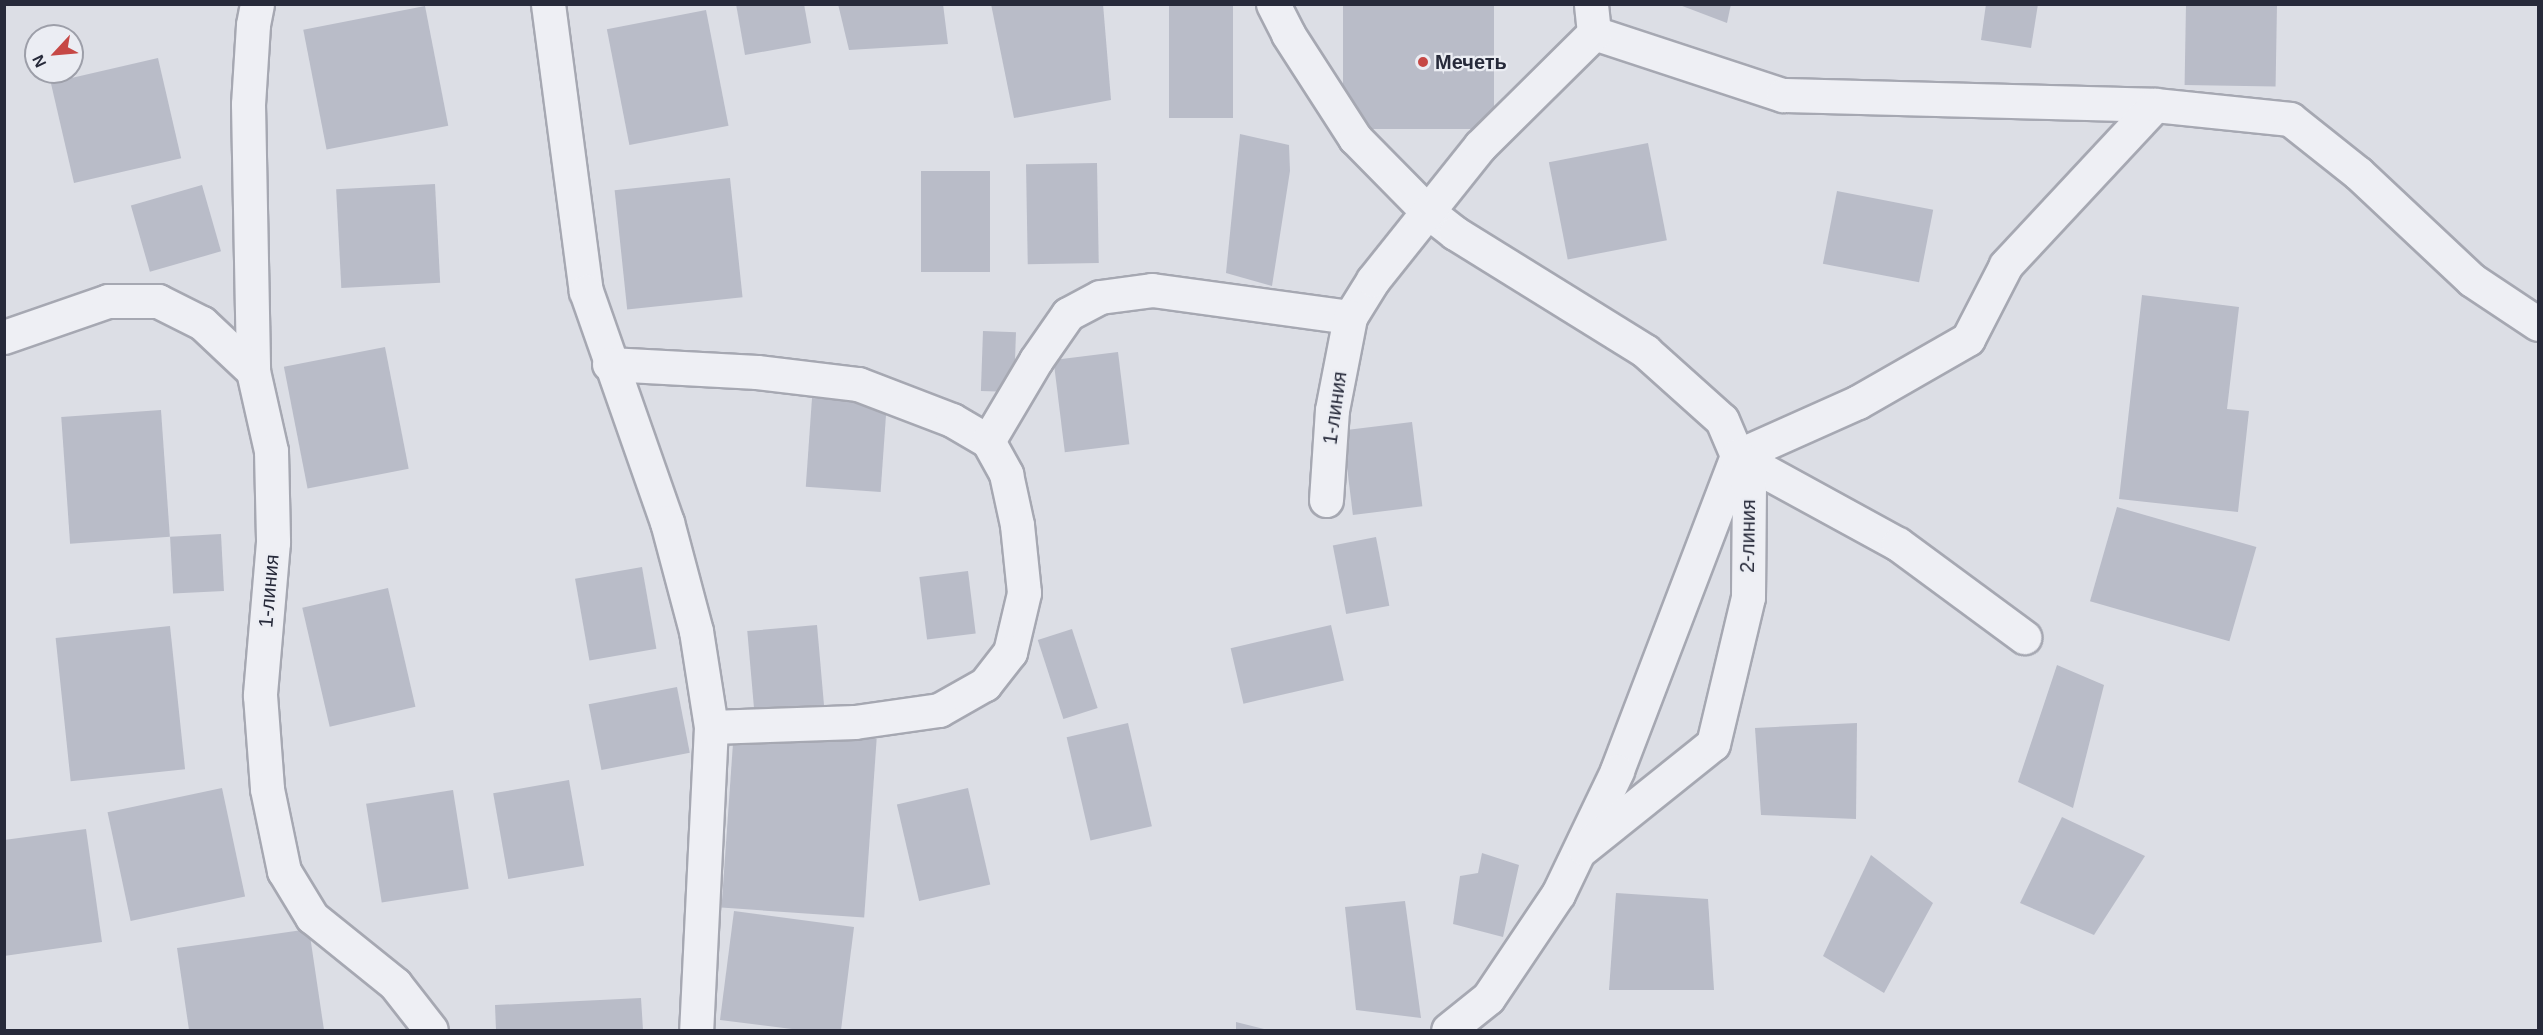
<!DOCTYPE html>
<meta charset="utf-8">
<style>
body{margin:0}
#map{position:relative;width:2543px;height:1035px;overflow:hidden;background:#dcdee5;font-family:Arial,sans-serif}
div>[style]{position:absolute}
[style*='--x']{left:calc(var(--x)*1px);top:calc(var(--y)*1px);width:calc(var(--w)*1px);rotate:calc(var(--a)*1deg)}
.building>*{inset:0;background:#b9bcc8;transform-origin:0 0}
.roads{filter:drop-shadow(2px 0 #a6a8b2) drop-shadow(-2px 0 #a6a8b2) drop-shadow(0 2px #a6a8b2) drop-shadow(0 -2px #a6a8b2)}
.minor>*{height:33px;margin:-16.5px;padding:0 16.5px;transform-origin:16.5px;border-radius:16.5px;background:#eeeff4}
.dots>*{width:16px;height:16px;translate:-50% -50%;box-sizing:border-box;border:3px solid #ebedf3;border-radius:50%}
span{translate:-50% -50%;white-space:nowrap;text-align:center;line-height:1.15;-webkit-text-stroke:4.5px #ebedf3;paint-order:stroke}
.poi-label{font-size:20px;color:#272a3a;font-weight:700}
.left{translate:0 -50%;text-align:left}
.street-label{font-size:20px;color:#272a3a}
.frame{position:absolute;inset:0;border:6px solid #272a3a;pointer-events:none}
.north{position:absolute;left:24px;top:24px;width:60px;height:60px;box-sizing:border-box;background:#ebedf3;border:2px solid #9d9fa9;border-radius:50%;rotate:244deg;font-size:16px;font-weight:700;line-height:24px;text-align:center;color:#272a3a}
.north::after{content:'';display:block;margin:auto;width:21px;height:27px;background:#c64845;clip-path:polygon(50% 0,100% 100%,50% 72%,0 100%)}
</style>
<div id="map">
<div class="building">
<i style="clip-path:polygon(736px 4px,804px 4px,811px 43px,745px 55px)"></i>
<i style="clip-path:polygon(838px 4px,943px 4px,948px 44px,849px 50px)"></i>
<i style="clip-path:polygon(991px 4px,1103px 4px,1111px 100px,1014px 118px)"></i>
<i style="left:1169px;top:4px;width:64px;height:114px"></i>
<i style="left:1343px;top:4px;width:151px;height:125px"></i>
<i style="clip-path:polygon(1677px 4px,1731px 4px,1727px 23px)"></i>
<i style="clip-path:polygon(1986px 4px,2038px 4px,2031px 48px,1981px 40px)"></i>
<i style="left:2186px;top:4px;width:91px;height:81px;rotate:1deg"></i>
<i style="left:425px;top:6px;width:122px;height:124px;rotate:79deg"></i>
<i style="left:706px;top:10px;width:118px;height:101px;rotate:79deg"></i>
<i style="left:158px;top:58px;width:103px;height:110px;rotate:77deg"></i>
<i style="clip-path:polygon(1240px 134px,1289px 145px,1290px 171px,1272px 286px,1226px 273px)"></i>
<i style="left:1648px;top:143px;width:99px;height:101px;rotate:79deg"></i>
<i style="left:1097px;top:163px;width:100px;height:71px;rotate:89deg"></i>
<i style="left:921px;top:171px;width:69px;height:101px"></i>
<i style="left:730px;top:178px;width:120px;height:116px;rotate:84deg"></i>
<i style="left:435px;top:184px;width:99px;height:99px;rotate:87deg"></i>
<i style="left:202px;top:185px;width:69px;height:74px;rotate:74deg"></i>
<i style="left:1837px;top:191px;width:98px;height:74px;rotate:11deg"></i>
<i style="clip-path:polygon(2142px 295px,2239px 307px,2227px 409px,2249px 411px,2238px 512px,2119px 499px)"></i>
<i style="left:983px;top:331px;width:33px;height:60px;rotate:2deg"></i>
<i style="left:385px;top:347px;width:124px;height:103px;rotate:79deg"></i>
<i style="left:1118px;top:352px;width:93px;height:65px;rotate:83deg"></i>
<i style="left:812px;top:398px;width:75px;height:89px;rotate:4deg"></i>
<i style="left:161px;top:410px;width:127px;height:100px;rotate:86deg"></i>
<i style="left:1412px;top:422px;width:85px;height:70px;rotate:83deg"></i>
<i style="left:2117px;top:507px;width:145px;height:98px;rotate:16deg"></i>
<i style="left:221px;top:534px;width:57px;height:51px;rotate:87deg"></i>
<i style="left:1376px;top:537px;width:70px;height:44px;rotate:79deg"></i>
<i style="left:642px;top:567px;width:83px;height:68px;rotate:80deg"></i>
<i style="left:968px;top:571px;width:63px;height:49px;rotate:83deg"></i>
<i style="left:388px;top:588px;width:122px;height:88px;rotate:77deg"></i>
<i style="left:817px;top:625px;width:82px;height:70px;rotate:85deg"></i>
<i style="left:1331px;top:625px;width:57px;height:103px;rotate:77deg"></i>
<i style="left:170px;top:626px;width:144px;height:115px;rotate:84deg"></i>
<i style="left:1072px;top:629px;width:83px;height:36px;rotate:72deg"></i>
<i style="clip-path:polygon(2057px 665px,2104px 685px,2073px 808px,2018px 782px)"></i>
<i style="left:677px;top:687px;width:67px;height:90px;rotate:79deg"></i>
<i style="left:1128px;top:723px;width:106px;height:63px;rotate:77deg"></i>
<i style="clip-path:polygon(1857px 723px,1856px 819px,1761px 815px,1755px 728px)"></i>
<i style="left:734px;top:729px;width:143px;height:179px;rotate:4deg"></i>
<i style="left:569px;top:780px;width:87px;height:77px;rotate:80deg"></i>
<i style="left:222px;top:788px;width:111px;height:117px;rotate:78deg"></i>
<i style="left:968px;top:788px;width:99px;height:73px;rotate:77deg"></i>
<i style="left:453px;top:790px;width:100px;height:88px;rotate:81deg"></i>
<i style="clip-path:polygon(2062px 817px,2145px 856px,2094px 935px,2020px 903px)"></i>
<i style="clip-path:polygon(86px 829px,102px 942px,4px 956px,4px 840px)"></i>
<i style="clip-path:polygon(1482px 853px,1519px 865px,1503px 937px,1453px 924px,1460px 876px,1478px 873px)"></i>
<i style="clip-path:polygon(1871px 855px,1933px 903px,1884px 993px,1823px 956px)"></i>
<i style="clip-path:polygon(1616px 893px,1708px 899px,1714px 990px,1609px 990px)"></i>
<i style="clip-path:polygon(1405px 901px,1421px 1018px,1356px 1010px,1345px 907px)"></i>
<i style="clip-path:polygon(734px 911px,854px 927px,841px 1030px,800px 1030px,720px 1020px)"></i>
<i style="clip-path:polygon(309px 929px,324px 1030px,189px 1030px,177px 948px)"></i>
<i style="clip-path:polygon(641px 998px,643px 1030px,496px 1030px,495px 1005px)"></i>
<i style="clip-path:polygon(1236px 1022px,1268px 1030px,1236px 1030px)"></i>
</div>
<div class="roads">
<div class="minor">
<i style="--x:257;--y:4;--w:21;--a:101"></i>
<i style="--x:253;--y:25;--w:79;--a:93.6"></i>
<i style="--x:248;--y:104;--w:267;--a:88.9"></i>
<i style="--x:253;--y:371;--w:82;--a:77.3"></i>
<i style="--x:271;--y:451;--w:91;--a:88.7"></i>
<i style="--x:273;--y:542;--w:154;--a:94.9"></i>
<i style="--x:260;--y:695;--w:94;--a:85.7"></i>
<i style="--x:267;--y:789;--w:84;--a:78.3"></i>
<i style="--x:284;--y:871;--w:54;--a:58.7"></i>
<i style="--x:312;--y:917;--w:107;--a:38.9"></i>
<i style="--x:395;--y:984;--w:58;--a:52"></i>
<i style="--x:548;--y:4;--w:290;--a:82.5"></i>
<i style="--x:586;--y:291;--w:245;--a:70.7"></i>
<i style="--x:667;--y:522;--w:113;--a:75.1"></i>
<i style="--x:696;--y:631;--w:97;--a:81.1"></i>
<i style="--x:711;--y:727;--w:303;--a:92.8"></i>
<i style="--x:1273;--y:4;--w:34;--a:63"></i>
<i style="--x:1288;--y:34;--w:124;--a:57.2"></i>
<i style="--x:1355;--y:138;--w:103;--a:45.4"></i>
<i style="--x:1427;--y:211;--w:36;--a:38"></i>
<i style="--x:1455;--y:233;--w:224;--a:31.8"></i>
<i style="--x:1645;--y:351;--w:103;--a:41.9"></i>
<i style="--x:1722;--y:420;--w:39;--a:67"></i>
<i style="--x:1737;--y:456;--w:337;--a:110.9"></i>
<i style="--x:1617;--y:771;--w:136;--a:115.6"></i>
<i style="--x:1558;--y:894;--w:125;--a:123.9"></i>
<i style="--x:1488;--y:998;--w:51;--a:141.3"></i>
<i style="--x:1594;--y:33;--w:199;--a:18.2"></i>
<i style="--x:1783;--y:95;--w:372;--a:1.5"></i>
<i style="--x:2155;--y:105;--w:219;--a:133"></i>
<i style="--x:2006;--y:265;--w:83;--a:117.2"></i>
<i style="--x:1968;--y:339;--w:127;--a:150.2"></i>
<i style="--x:1858;--y:402;--w:133;--a:155.9"></i>
<i style="--x:2155;--y:105;--w:136;--a:5.9"></i>
<i style="--x:2290;--y:119;--w:87;--a:38.5"></i>
<i style="--x:2358;--y:173;--w:156;--a:43.2"></i>
<i style="--x:2472;--y:280;--w:79;--a:33.7"></i>
<i style="--x:4;--y:337;--w:110;--a:-19.1"></i>
<i style="--x:108;--y:301;--w:50;--a:0"></i>
<i style="--x:158;--y:301;--w:49;--a:26.6"></i>
<i style="--x:202;--y:323;--w:70;--a:43.3"></i>
<i style="--x:609;--y:364;--w:148;--a:3.1"></i>
<i style="--x:757;--y:372;--w:102;--a:6.8"></i>
<i style="--x:858;--y:384;--w:101;--a:21"></i>
<i style="--x:952;--y:420;--w:42;--a:30.3"></i>
<i style="--x:988;--y:441;--w:38;--a:61"></i>
<i style="--x:1006;--y:474;--w:52;--a:77.8"></i>
<i style="--x:1017;--y:525;--w:68;--a:84.1"></i>
<i style="--x:1024;--y:593;--w:61;--a:103.3"></i>
<i style="--x:1010;--y:652;--w:41;--a:128"></i>
<i style="--x:985;--y:684;--w:53;--a:150.5"></i>
<i style="--x:939;--y:710;--w:85;--a:171.9"></i>
<i style="--x:855;--y:722;--w:144;--a:178"></i>
<i style="--x:988;--y:441;--w:94;--a:-59.3"></i>
<i style="--x:1036;--y:360;--w:56;--a:-55.2"></i>
<i style="--x:1068;--y:314;--w:36;--a:-28"></i>
<i style="--x:1100;--y:297;--w:52;--a:-7.7"></i>
<i style="--x:1152;--y:290;--w:200;--a:7.8"></i>
<i style="--x:1350;--y:317;--w:44;--a:-58.1"></i>
<i style="--x:1373;--y:280;--w:171;--a:-51.4"></i>
<i style="--x:1480;--y:146;--w:161;--a:-44.7"></i>
<i style="--x:1594;--y:33;--w:29;--a:-96"></i>
<i style="--x:1737;--y:456;--w:183;--a:28.7"></i>
<i style="--x:1898;--y:544;--w:157;--a:36.4"></i>
<i style="--x:1326;--y:500;--w:90;--a:-86.2"></i>
<i style="--x:1332;--y:410;--w:95;--a:-79"></i>
<i style="--x:1583;--y:848;--w:166;--a:-38.7"></i>
<i style="--x:1713;--y:744;--w:151;--a:-76.6"></i>
<i style="--x:1748;--y:597;--w:110;--a:-89.5"></i>
<i style="--x:1749;--y:487;--w:33;--a:-111"></i>
</div>
</div>
<div class="dots">
<i style="left:1423px;top:62px;background:#c64845"></i>
</div>
<div class="poi-label">
<span class="left" style="left:1435px;top:62px">Мечеть</span>
</div>
<div class="street-label">
<span style="left:1335px;top:408px;rotate:-82deg">1-линия</span>
<span style="left:1748px;top:536px;rotate:-89deg">2-линия</span>
<span style="left:269px;top:591px;rotate:-85deg">1-линия</span>
</div>
<div class="frame"></div>
<div class="north">N</div>
</div>
